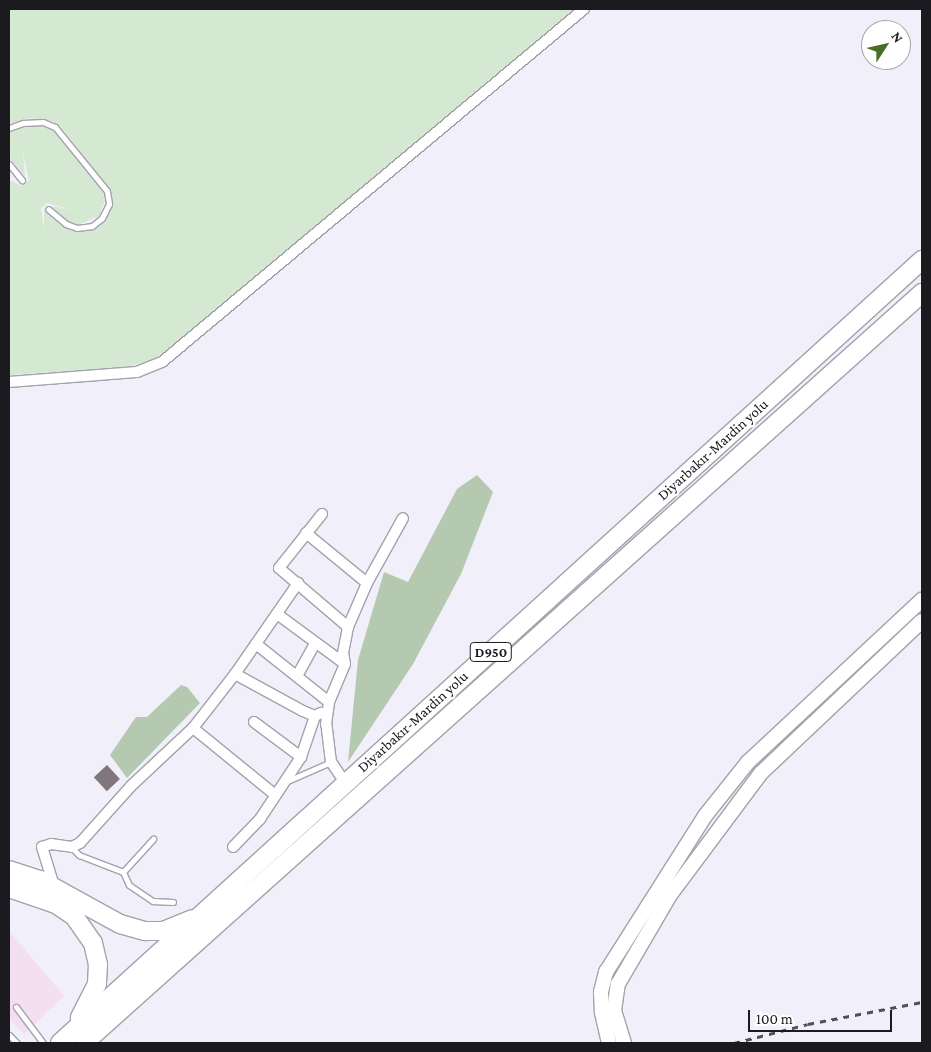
<!DOCTYPE html>
<meta charset="utf-8">
<style>
body{margin:0}
#map{position:relative;width:931px;height:1052px;overflow:hidden;background:#f0effa;font-family:"Crimson Pro",serif}
div>[style]{position:absolute}
[style*='--x']{left:calc(var(--x)*1px);top:calc(var(--y)*1px);width:calc(var(--w)*1px);rotate:calc(var(--a)*1deg)}
.industrial>*{inset:0;background:#f3dfef}
.green>*{inset:0;background:#d5e8d1}
.forest>*{inset:0;background:#b4c9af}
.building>*{inset:0;background:#80767b;transform-origin:0 0}
.roads{filter:drop-shadow(1px 0 #a3a2ac) drop-shadow(-1px 0 #a3a2ac) drop-shadow(0 1px #a3a2ac) drop-shadow(0 -1px #a3a2ac)}
.service>*{height:5px;margin:-2.5px;padding:0 2.5px;transform-origin:2.5px;border-radius:2.5px;background:#fff}
.minor>*{height:10px;margin:-5px;padding:0 5px;transform-origin:5px;border-radius:5px;background:#fff}
.tertiary>*{height:14px;margin:-7px;padding:0 7px;transform-origin:7px;border-radius:7px;background:#fff}
.trunk>*{height:18px;margin:-9px;padding:0 9px;transform-origin:9px;border-radius:9px;background:#fff}
.rail>*{height:3px;margin-top:-1.5px;transform-origin:0;background:repeating-linear-gradient(90deg,#505056 0 6px,transparent 0 12px)}
span{translate:-50% -50%;white-space:nowrap;text-align:center;line-height:1.15;-webkit-text-stroke:5px #fff;paint-order:stroke}
.shield-label span{padding:1px 4px;background:#fff;border:1px solid;border-radius:4px;-webkit-text-stroke-width:0}
.shield-label{font-size:14px;color:#1b1b1f;font-weight:700}
.street-label{font-size:15px;color:#1b1b1f}
.frame{position:absolute;inset:0;border:10px solid #1b1b1f;pointer-events:none}
.north{position:absolute;left:861px;top:20px;width:50px;height:50px;box-sizing:border-box;background:#fff;border:1px solid #a4a4a5;border-radius:50%;rotate:55deg;font-size:14px;font-weight:700;line-height:20px;text-align:center;color:#1b1b1f}
.north::after{content:'';display:block;margin:auto;width:18px;height:22px;background:#4a6e27;clip-path:polygon(50% 0,100% 100%,50% 72%,0 100%)}
.scale{position:absolute;left:748px;top:1010px;width:144px;height:22px;box-sizing:border-box;border:2px solid #1b1b1f;border-top:0;padding-left:6px;font-size:15px;line-height:18px;white-space:nowrap;color:#1b1b1f;-webkit-text-stroke:4px #fff;paint-order:stroke}
</style>
<div id="map">
<div class="industrial">
<i style="clip-path:polygon(9px 931px,64px 996px,24px 1034px,9px 1019px)"></i>
</div>
<div class="green">
<i style="clip-path:polygon(9px 9px,576px 9px,166px 352px,145px 363px,116px 368px,9px 375px,9px 180px,21px 186px,29px 181px,23px 152px,25px 176px,9px 157px,9px 131px,27px 124px,45px 125px,54px 131px,103px 191px,105px 200px,99px 216px,78px 225px,64px 220px,52px 206px,72px 210px,47px 203px,41px 208px,44px 229px,44px 209px,63px 227px,78px 230px,99px 224px,110px 207px,110px 195px,104px 182px,60px 126px,52px 121px,30px 118px,9px 124px)"></i>
</div>
<div class="forest">
<i style="clip-path:polygon(477px 475px,493px 492px,461px 574px,413px 664px,348px 762px,358px 660px,384px 572px,408px 582px,457px 489px)"></i>
<i style="clip-path:polygon(181px 685px,187px 687px,200px 703px,127px 778px,110px 755px,136px 717px,147px 717px)"></i>
</div>
<div class="building">
<i style="left:107px;top:765px;width:19px;height:18px;rotate:47deg"></i>
</div>
<div class="roads">
<div class="service">
<i style="--x:9;--y:128;--w:15;--a:-20"></i>
<i style="--x:23;--y:123;--w:20;--a:-3"></i>
<i style="--x:43;--y:122;--w:13;--a:23"></i>
<i style="--x:55;--y:127;--w:82;--a:50.9"></i>
<i style="--x:107;--y:191;--w:13;--a:81"></i>
<i style="--x:109;--y:204;--w:16;--a:117"></i>
<i style="--x:102;--y:218;--w:13;--a:141"></i>
<i style="--x:92;--y:226;--w:15;--a:172"></i>
<i style="--x:77;--y:228;--w:12;--a:-160"></i>
<i style="--x:66;--y:224;--w:23;--a:-140"></i>
<i style="--x:9;--y:164;--w:21;--a:51"></i>
<i style="--x:285;--y:782;--w:50;--a:-23.5"></i>
<i style="--x:72;--y:848;--w:10;--a:45"></i>
<i style="--x:79;--y:855;--w:47;--a:21.1"></i>
<i style="--x:123;--y:872;--w:14;--a:65"></i>
<i style="--x:129;--y:885;--w:29;--a:34"></i>
<i style="--x:153;--y:901;--w:20;--a:3"></i>
<i style="--x:123;--y:872;--w:45;--a:-47.7"></i>
<i style="--x:16;--y:1007;--w:45;--a:53.1"></i>
<i style="--x:9;--y:1035;--w:11;--a:45"></i>
</div>
<div class="minor">
<i style="--x:9;--y:382;--w:128;--a:-4.5"></i>
<i style="--x:137;--y:372;--w:27;--a:-22"></i>
<i style="--x:162;--y:362;--w:550;--a:-39.91"></i>
<i style="--x:322;--y:514;--w:69;--a:128.5"></i>
<i style="--x:279;--y:568;--w:91;--a:40.5"></i>
<i style="--x:306;--y:533;--w:79;--a:39.3"></i>
<i style="--x:277;--y:614;--w:84;--a:36.3"></i>
<i style="--x:256;--y:644;--w:93;--a:38.5"></i>
<i style="--x:235;--y:674;--w:77;--a:28.6"></i>
<i style="--x:303;--y:711;--w:13;--a:23"></i>
<i style="--x:315;--y:716;--w:7;--a:-27"></i>
<i style="--x:297;--y:676;--w:37;--a:-61"></i>
<i style="--x:254;--y:722;--w:59;--a:36.7"></i>
<i style="--x:193;--y:728;--w:104;--a:39.2"></i>
<i style="--x:346;--y:784;--w:27;--a:-124"></i>
<i style="--x:331;--y:762;--w:38;--a:-97"></i>
<i style="--x:326;--y:724;--w:22;--a:-82"></i>
<i style="--x:329;--y:702;--w:41;--a:-67.2"></i>
<i style="--x:345;--y:664;--w:11;--a:-100"></i>
<i style="--x:343;--y:653;--w:26;--a:-79"></i>
<i style="--x:348;--y:627;--w:48;--a:-66.6"></i>
<i style="--x:367;--y:583;--w:74;--a:-61"></i>
<i style="--x:233;--y:847;--w:39;--a:-46"></i>
<i style="--x:260;--y:819;--w:74;--a:-56.5"></i>
<i style="--x:301;--y:757;--w:43;--a:-71.1"></i>
<i style="--x:54;--y:886;--w:41;--a:-107.1"></i>
<i style="--x:42;--y:847;--w:9;--a:-18"></i>
<i style="--x:51;--y:844;--w:21;--a:8"></i>
<i style="--x:72;--y:847;--w:9;--a:-27"></i>
<i style="--x:80;--y:843;--w:76;--a:-48.2"></i>
<i style="--x:131;--y:786;--w:85;--a:-43.1"></i>
<i style="--x:193;--y:728;--w:68;--a:-52.1"></i>
<i style="--x:235;--y:674;--w:111;--a:-55.3"></i>
</div>
<div class="tertiary">
<i style="--x:609;--y:1043;--w:32;--a:-103"></i>
<i style="--x:602;--y:1012;--w:20;--a:-93"></i>
<i style="--x:601;--y:992;--w:21;--a:-76"></i>
<i style="--x:606;--y:972;--w:185;--a:-57.6"></i>
<i style="--x:705;--y:816;--w:69;--a:-51.5"></i>
<i style="--x:748;--y:762;--w:238;--a:-43"></i>
<i style="--x:624;--y:1043;--w:34;--a:-107"></i>
<i style="--x:614;--y:1011;--w:27;--a:-82"></i>
<i style="--x:618;--y:984;--w:103;--a:-59.7"></i>
<i style="--x:670;--y:895;--w:152;--a:-53.3"></i>
<i style="--x:761;--y:773;--w:221;--a:-43.4"></i>
</div>
<div class="trunk">
<i style="--x:9;--y:870;--w:33;--a:18"></i>
<i style="--x:40;--y:880;--w:91;--a:28.8"></i>
<i style="--x:120;--y:924;--w:26;--a:16"></i>
<i style="--x:145;--y:931;--w:18;--a:0"></i>
<i style="--x:163;--y:931;--w:31;--a:-22"></i>
<i style="--x:9;--y:888;--w:50;--a:18.8"></i>
<i style="--x:56;--y:904;--w:22;--a:34"></i>
<i style="--x:74;--y:916;--w:33;--a:55"></i>
<i style="--x:93;--y:943;--w:22;--a:77"></i>
<i style="--x:98;--y:964;--w:20;--a:93"></i>
<i style="--x:97;--y:984;--w:38;--a:117"></i>
<i style="--x:60;--y:1043;--w:1165;--a:-42.25"></i>
<i style="--x:84;--y:1043;--w:1125;--a:-41.83"></i>
</div>
</div>
<div class="rail">
<i style="--x:734;--y:1043;--w:76;--a:-14.4"></i>
<i style="--x:808;--y:1024;--w:116;--a:-10.9"></i>
</div>
<div class="shield-label">
<span style="left:491px;top:652px">D950</span>
</div>
<div class="street-label">
<span style="left:713px;top:450px;rotate:-42deg">Diyarbakır-Mardin yolu</span>
<span style="left:413px;top:722px;rotate:-42deg">Diyarbakır-Mardin yolu</span>
</div>
<div class="frame"></div>
<div class="north">N</div>
<div class="scale">100 m</div>
</div>
